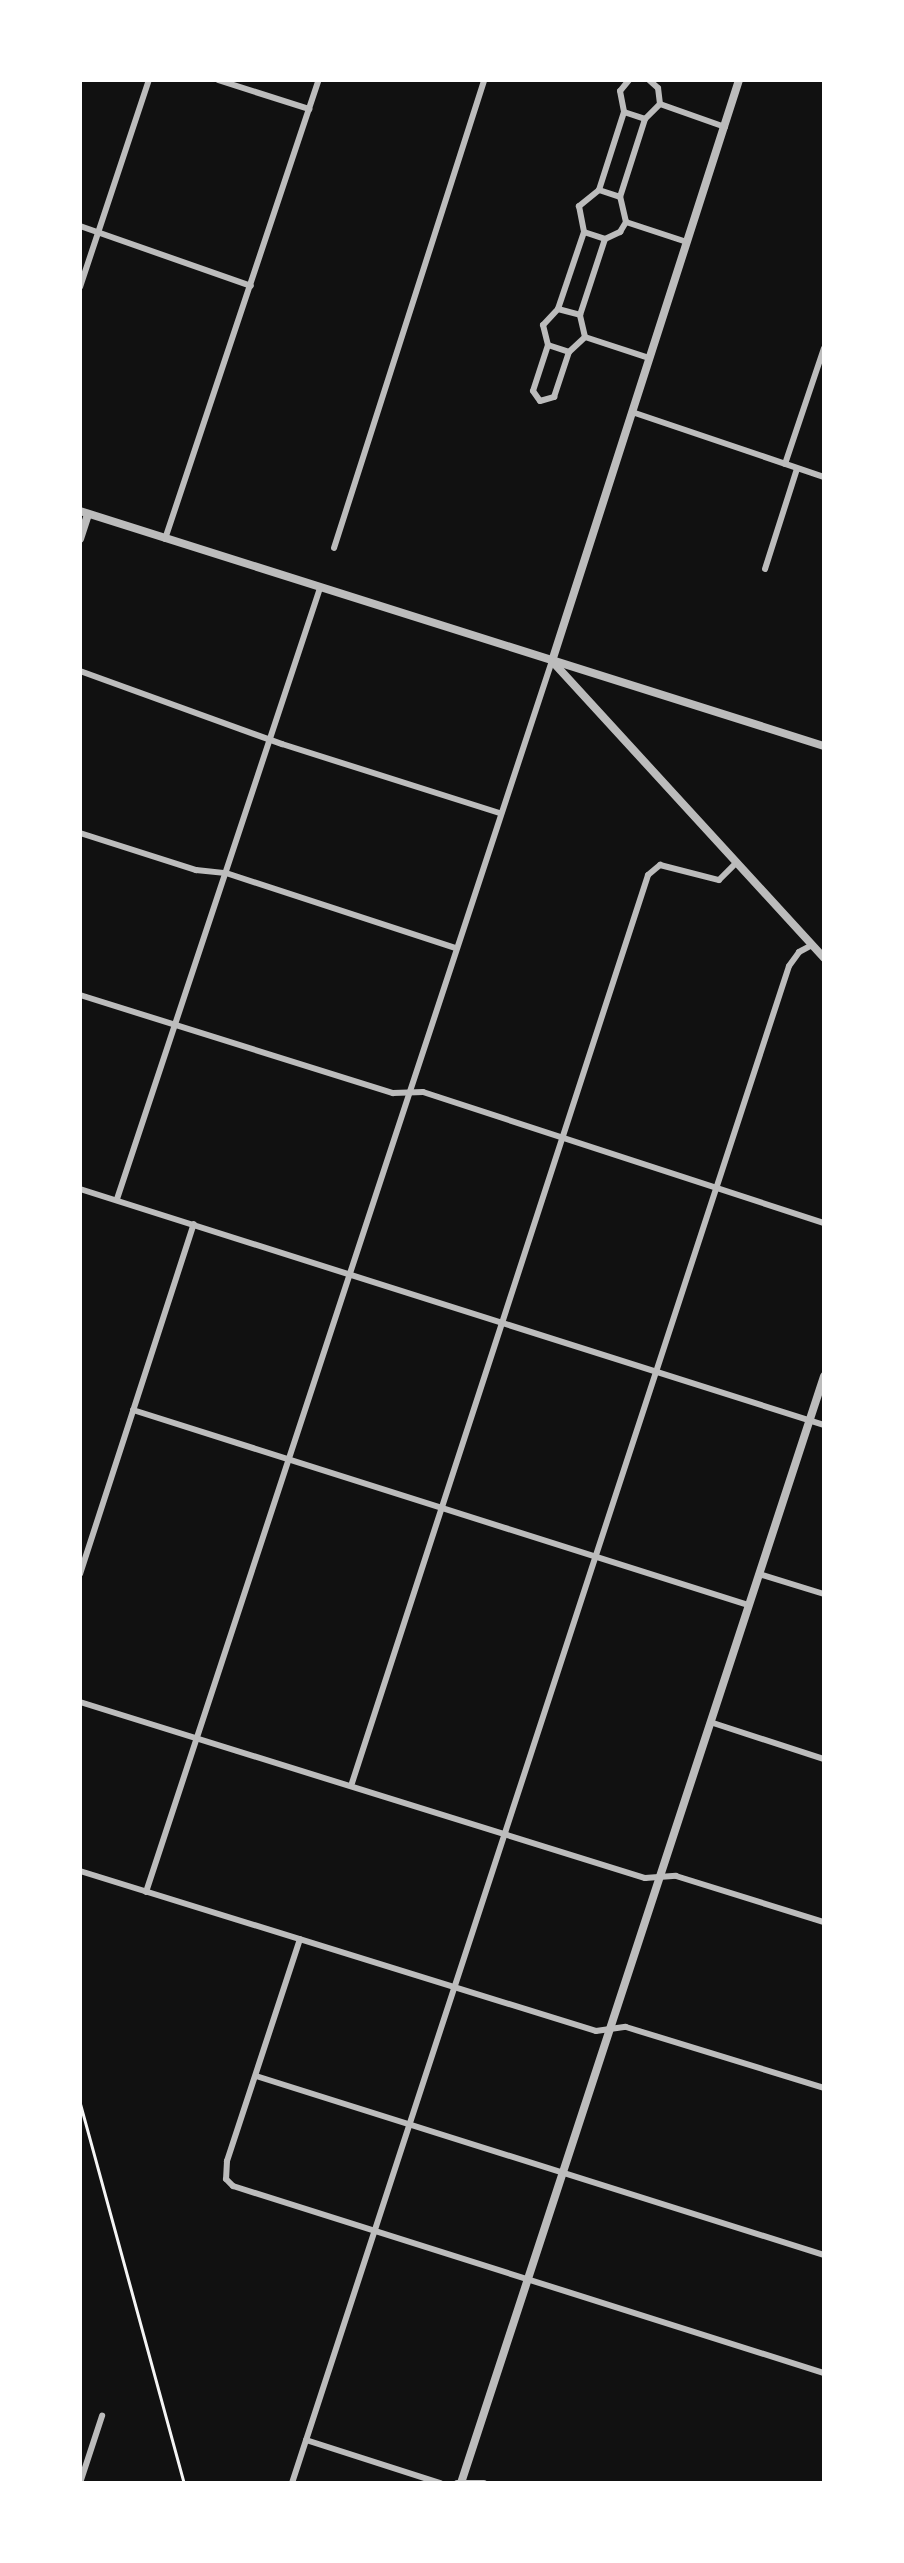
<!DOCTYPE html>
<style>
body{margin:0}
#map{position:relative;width:904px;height:2563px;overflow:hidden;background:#111;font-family:"Public Sans",sans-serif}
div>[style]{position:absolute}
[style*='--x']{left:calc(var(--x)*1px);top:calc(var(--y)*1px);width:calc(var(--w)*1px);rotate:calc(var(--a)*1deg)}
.path>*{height:2.5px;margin:-1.25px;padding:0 1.25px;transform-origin:1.25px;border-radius:1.25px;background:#f5f5f5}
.minor>*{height:6px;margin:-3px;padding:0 3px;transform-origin:3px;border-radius:3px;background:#bcbcbc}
.tertiary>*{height:8px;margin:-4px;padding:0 4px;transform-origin:4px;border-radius:4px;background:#bcbcbc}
span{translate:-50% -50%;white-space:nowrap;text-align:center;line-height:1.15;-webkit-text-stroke:9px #fff;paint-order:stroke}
.frame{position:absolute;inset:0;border:82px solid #fff;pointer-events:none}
</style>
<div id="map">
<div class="path">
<i style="--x:80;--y:2102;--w:395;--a:74.7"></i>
</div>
<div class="minor">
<i style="--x:218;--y:80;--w:96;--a:17.7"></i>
<i style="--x:629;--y:80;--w:14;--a:129"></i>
<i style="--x:620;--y:91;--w:21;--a:79"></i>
<i style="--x:624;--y:112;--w:82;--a:107.8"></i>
<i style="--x:599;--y:190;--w:26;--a:141"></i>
<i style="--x:579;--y:206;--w:26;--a:79"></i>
<i style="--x:584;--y:232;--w:81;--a:108.7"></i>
<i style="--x:558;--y:309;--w:22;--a:133"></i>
<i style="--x:543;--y:325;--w:21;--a:76"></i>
<i style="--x:548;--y:345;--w:48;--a:108.1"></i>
<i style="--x:533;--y:391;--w:12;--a:55"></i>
<i style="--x:540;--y:401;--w:15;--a:-16"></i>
<i style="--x:554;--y:397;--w:47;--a:-71.6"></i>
<i style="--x:569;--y:352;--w:22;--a:-43"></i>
<i style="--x:585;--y:337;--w:23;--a:-103"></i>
<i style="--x:580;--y:315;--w:80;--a:-71.8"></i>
<i style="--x:605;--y:239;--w:17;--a:-25"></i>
<i style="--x:620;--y:232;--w:12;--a:-59"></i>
<i style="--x:626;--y:222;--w:26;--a:-103"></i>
<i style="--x:620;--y:197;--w:82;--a:-72.2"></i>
<i style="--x:645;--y:119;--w:21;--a:-45"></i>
<i style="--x:660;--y:104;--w:16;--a:-97"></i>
<i style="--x:658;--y:88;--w:12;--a:-138"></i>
<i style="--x:660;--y:104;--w:69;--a:19.5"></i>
<i style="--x:624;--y:112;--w:22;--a:18"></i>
<i style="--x:599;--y:190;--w:22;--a:18"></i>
<i style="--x:626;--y:222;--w:64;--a:18.2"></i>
<i style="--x:80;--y:226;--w:181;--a:19.3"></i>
<i style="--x:584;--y:232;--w:22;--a:18"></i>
<i style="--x:80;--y:287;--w:218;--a:-71.6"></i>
<i style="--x:558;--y:309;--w:23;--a:15"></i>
<i style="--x:585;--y:337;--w:67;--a:18.2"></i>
<i style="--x:548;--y:345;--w:22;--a:18"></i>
<i style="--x:632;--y:412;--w:203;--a:18.7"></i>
<i style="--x:785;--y:464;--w:122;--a:-71.4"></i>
<i style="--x:165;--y:539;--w:484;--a:-71.5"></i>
<i style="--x:334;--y:548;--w:491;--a:-72.2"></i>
<i style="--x:765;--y:569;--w:105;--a:-72.3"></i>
<i style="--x:80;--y:671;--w:215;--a:19.9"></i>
<i style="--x:282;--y:744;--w:229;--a:17.6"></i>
<i style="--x:80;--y:833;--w:122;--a:17.7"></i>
<i style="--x:196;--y:870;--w:30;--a:6"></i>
<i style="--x:226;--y:873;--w:241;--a:18.1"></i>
<i style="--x:80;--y:995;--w:328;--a:17.4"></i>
<i style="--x:393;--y:1093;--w:30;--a:-2"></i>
<i style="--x:423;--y:1092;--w:422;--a:18.1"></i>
<i style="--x:80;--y:1189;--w:781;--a:17.6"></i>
<i style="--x:117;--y:1199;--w:644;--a:-71.62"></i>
<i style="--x:133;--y:1410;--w:645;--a:17.59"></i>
<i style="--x:80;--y:1574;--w:368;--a:-72"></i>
<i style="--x:759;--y:1574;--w:68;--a:17.1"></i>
<i style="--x:80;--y:1702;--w:592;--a:17.3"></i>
<i style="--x:645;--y:1878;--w:31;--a:-4"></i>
<i style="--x:676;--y:1876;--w:155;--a:17.3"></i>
<i style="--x:710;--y:1722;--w:120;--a:18"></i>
<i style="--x:352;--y:1783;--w:955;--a:-71.94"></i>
<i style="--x:648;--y:875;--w:16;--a:-40"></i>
<i style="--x:660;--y:865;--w:61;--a:14.3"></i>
<i style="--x:719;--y:880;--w:21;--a:-45"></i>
<i style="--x:80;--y:1871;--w:540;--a:17.23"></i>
<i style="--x:596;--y:2031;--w:30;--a:-8"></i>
<i style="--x:626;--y:2027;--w:207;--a:17.1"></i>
<i style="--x:146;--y:1892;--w:1296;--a:-71.75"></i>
<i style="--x:300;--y:1939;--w:234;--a:108.2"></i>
<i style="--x:227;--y:2161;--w:18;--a:93"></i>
<i style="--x:226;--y:2179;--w:10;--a:45"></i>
<i style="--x:233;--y:2186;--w:620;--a:17.56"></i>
<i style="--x:256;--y:2076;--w:596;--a:17.49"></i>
<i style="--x:306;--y:2440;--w:141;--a:17.8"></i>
<i style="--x:80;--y:2483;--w:71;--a:-71.8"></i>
<i style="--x:292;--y:2483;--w:1596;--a:-71.86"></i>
<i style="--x:789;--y:966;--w:17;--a:-54"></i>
<i style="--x:799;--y:952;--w:15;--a:-28"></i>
<i style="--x:457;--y:2483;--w:27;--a:0"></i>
</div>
<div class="tertiary">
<i style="--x:739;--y:80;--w:610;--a:107.84"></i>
<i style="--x:552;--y:661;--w:403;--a:47.5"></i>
<i style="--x:80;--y:511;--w:780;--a:17.53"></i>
<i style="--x:80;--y:539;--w:26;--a:-72"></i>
<i style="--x:461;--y:2483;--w:1165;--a:-71.84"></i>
</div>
<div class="frame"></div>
</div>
